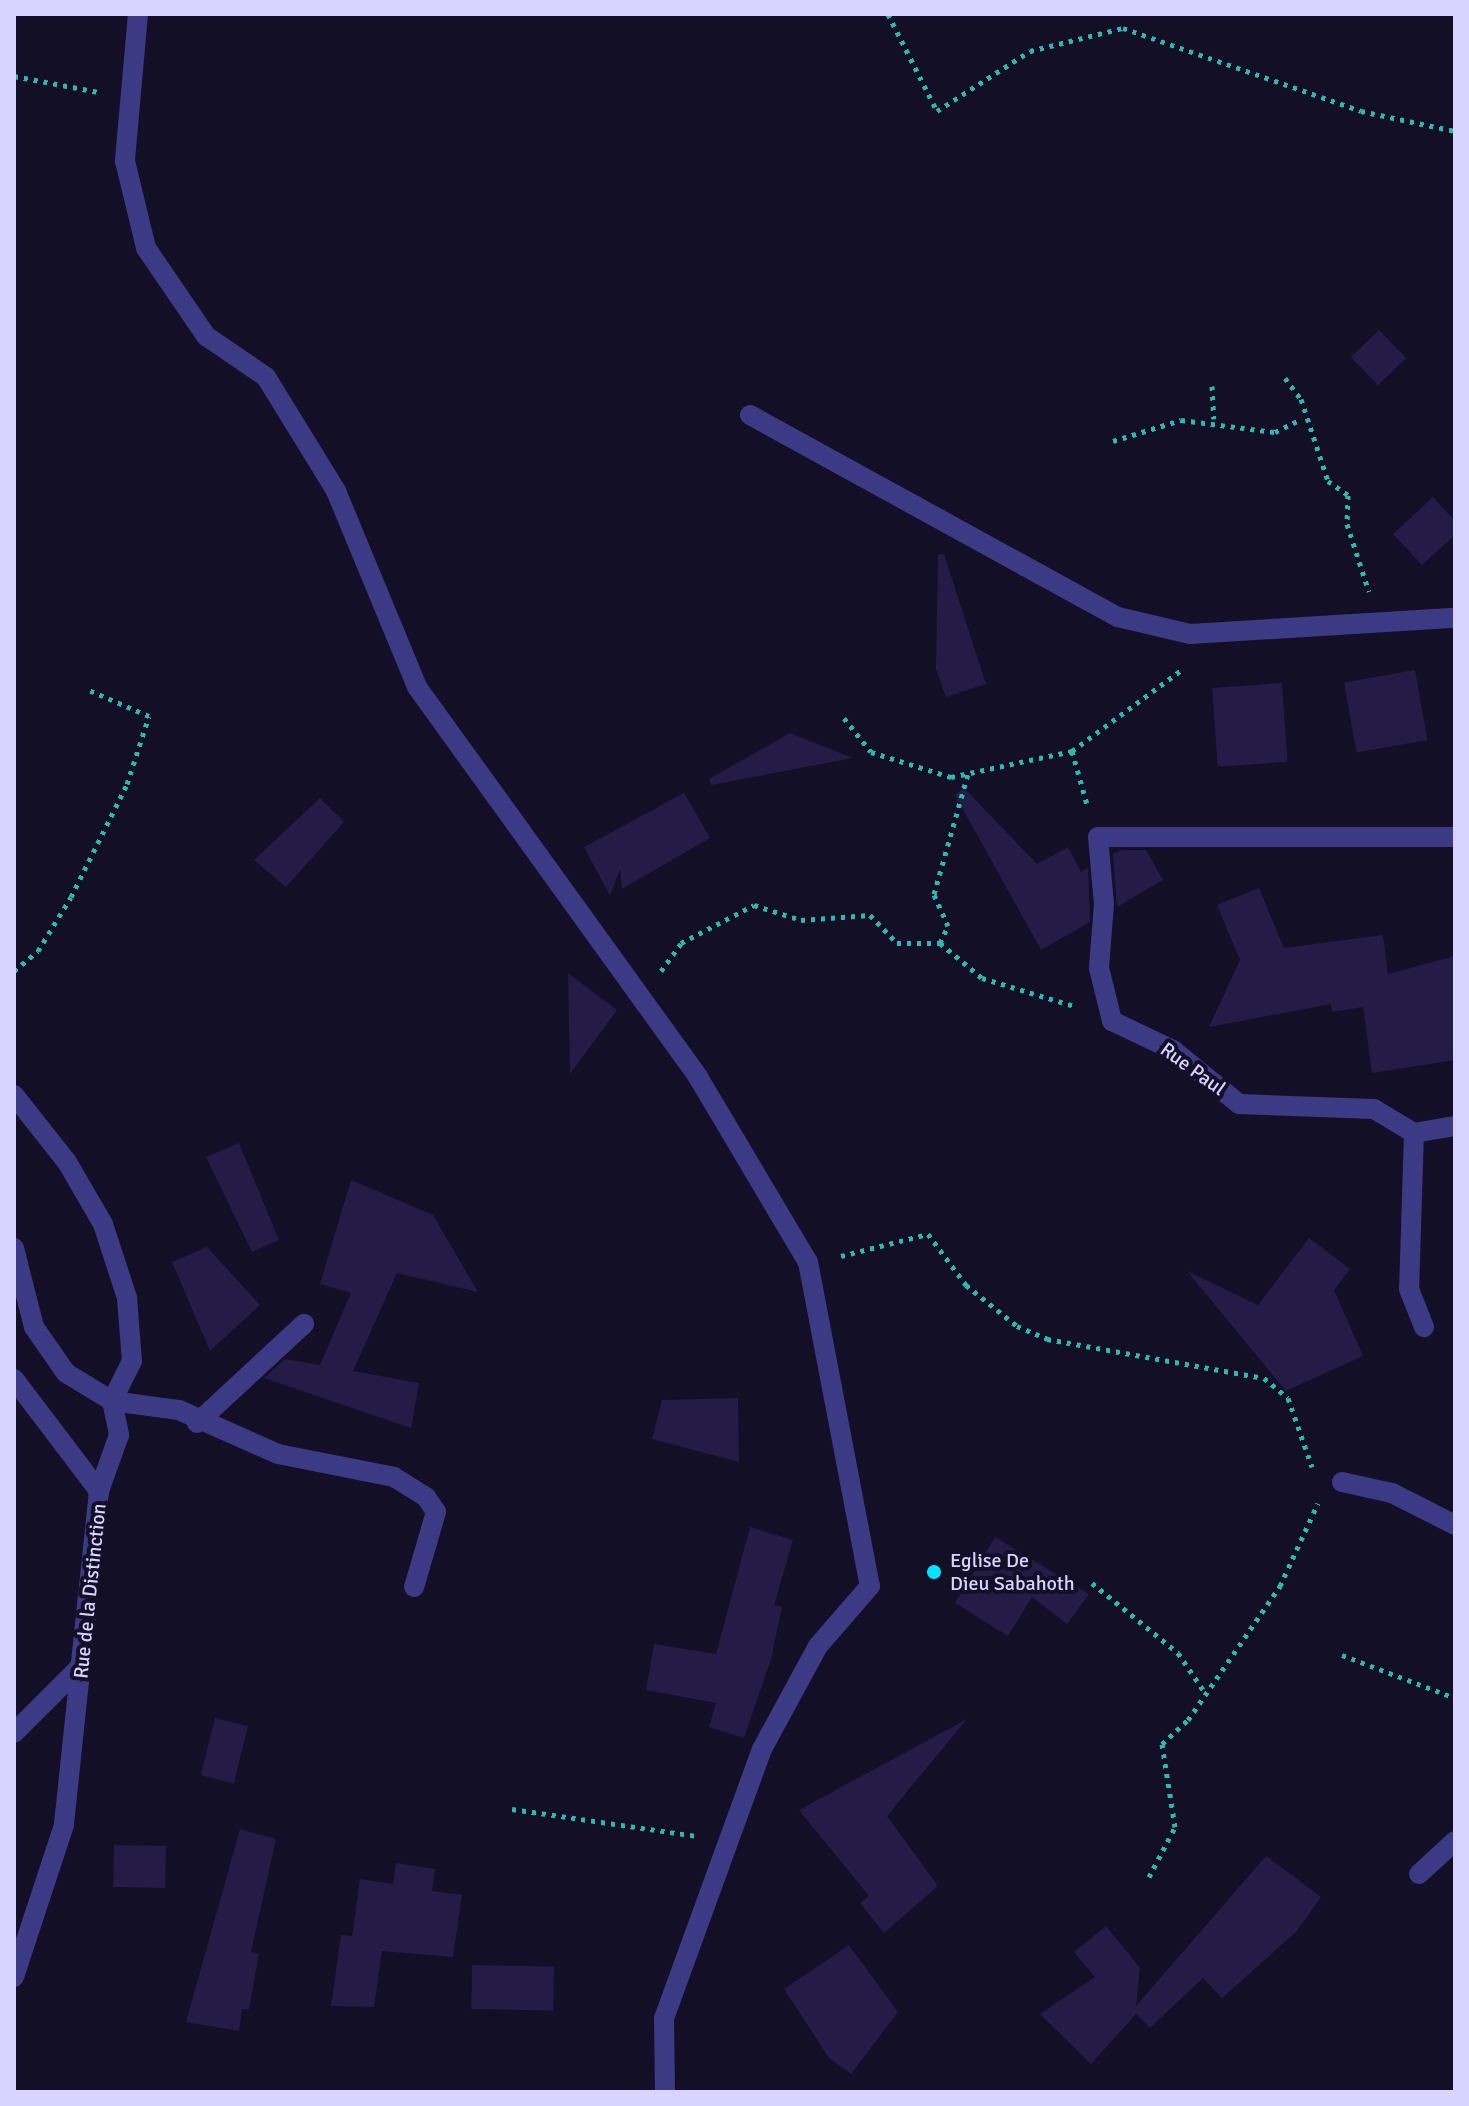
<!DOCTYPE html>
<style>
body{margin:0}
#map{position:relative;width:1469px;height:2106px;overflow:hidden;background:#130f26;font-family:Signika,sans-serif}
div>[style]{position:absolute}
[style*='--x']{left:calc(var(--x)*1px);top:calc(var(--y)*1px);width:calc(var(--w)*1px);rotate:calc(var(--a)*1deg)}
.building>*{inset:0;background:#241b47;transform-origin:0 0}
.path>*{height:5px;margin-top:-2.5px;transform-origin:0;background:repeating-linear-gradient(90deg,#2fb8b0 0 4px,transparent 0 10px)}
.minor>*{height:20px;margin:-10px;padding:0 10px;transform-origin:10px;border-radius:10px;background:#3d3a85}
.dots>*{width:22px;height:22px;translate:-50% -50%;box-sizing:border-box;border:4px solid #130f26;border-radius:50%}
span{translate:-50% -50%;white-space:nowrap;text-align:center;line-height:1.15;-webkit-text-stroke:8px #130f26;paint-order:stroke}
.street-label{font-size:20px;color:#d9d4ff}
.poi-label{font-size:20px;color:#d9d4ff}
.left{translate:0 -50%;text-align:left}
.frame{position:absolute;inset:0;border:16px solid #d9d4ff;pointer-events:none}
</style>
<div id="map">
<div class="building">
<i style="left:1379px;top:330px;width:39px;height:39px;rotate:46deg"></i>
<i style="clip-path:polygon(1433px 497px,1455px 521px,1455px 535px,1422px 565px,1393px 534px)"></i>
<i style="clip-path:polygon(944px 554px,986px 684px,946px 697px,936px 669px,938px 555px)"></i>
<i style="left:1415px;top:670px;width:71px;height:72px;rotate:80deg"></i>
<i style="left:1282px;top:683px;width:79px;height:70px;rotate:86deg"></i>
<i style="clip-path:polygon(790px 733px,853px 758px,711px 785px,709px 779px)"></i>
<i style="clip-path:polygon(964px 788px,1037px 864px,1068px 847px,1081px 872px,1088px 868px,1090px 922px,1041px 950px,955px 795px)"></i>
<i style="clip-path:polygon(684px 793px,710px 838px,622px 889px,620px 869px,610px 896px,584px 847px)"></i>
<i style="clip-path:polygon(320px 798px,344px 822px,286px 887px,254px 860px)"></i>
<i style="clip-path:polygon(1121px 850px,1146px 850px,1163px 880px,1117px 907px,1113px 854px)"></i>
<i style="clip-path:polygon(1259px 888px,1284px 948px,1383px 935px,1388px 974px,1455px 956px,1455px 1060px,1372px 1073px,1363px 1007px,1332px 1012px,1331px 1004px,1209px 1027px,1240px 960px,1217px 905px)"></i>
<i style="clip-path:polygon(568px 973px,617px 1010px,570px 1074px)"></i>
<i style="clip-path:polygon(239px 1143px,279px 1240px,252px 1252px,206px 1157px)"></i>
<i style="clip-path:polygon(351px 1180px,433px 1215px,478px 1292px,397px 1273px,353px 1371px,419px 1383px,411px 1428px,264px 1378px,285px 1359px,320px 1365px,351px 1293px,320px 1284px)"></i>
<i style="clip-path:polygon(1309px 1238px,1350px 1269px,1334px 1290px,1363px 1356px,1286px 1391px,1187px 1271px,1258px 1305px)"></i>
<i style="clip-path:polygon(207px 1247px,260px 1305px,210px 1351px,172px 1262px)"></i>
<i style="clip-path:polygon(738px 1398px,739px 1462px,652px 1439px,662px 1400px)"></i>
<i style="clip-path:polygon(750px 1527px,793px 1540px,774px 1605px,782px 1607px,771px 1659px,744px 1738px,709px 1727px,716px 1703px,646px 1690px,654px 1644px,716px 1654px)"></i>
<i style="clip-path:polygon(995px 1537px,1089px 1594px,1067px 1624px,1032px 1597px,1008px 1636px,955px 1603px)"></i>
<i style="left:215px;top:1718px;width:34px;height:59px;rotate:14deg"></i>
<i style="clip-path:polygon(967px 1719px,887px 1816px,938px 1886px,884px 1933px,860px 1903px,869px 1896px,799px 1810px)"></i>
<i style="clip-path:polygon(240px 1829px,276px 1839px,251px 1952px,259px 1954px,249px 2009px,242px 2009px,239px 2031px,186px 2022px)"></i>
<i style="left:114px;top:1845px;width:52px;height:42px;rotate:1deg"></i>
<i style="clip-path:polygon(1266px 1856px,1321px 1897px,1296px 1932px,1222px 1998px,1203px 1978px,1150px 2028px,1136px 2014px,1091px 2064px,1040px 2014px,1095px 1977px,1074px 1952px,1106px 1926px,1140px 1968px,1136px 2006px)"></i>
<i style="clip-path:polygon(396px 1863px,435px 1869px,432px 1891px,462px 1895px,453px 1957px,382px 1951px,374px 2007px,331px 2006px,341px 1935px,352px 1936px,360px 1879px,393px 1884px)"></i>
<i style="clip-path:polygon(849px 1945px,898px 2012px,851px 2074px,829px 2058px,784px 1989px)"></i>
<i style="left:472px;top:1965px;width:82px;height:44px;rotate:1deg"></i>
</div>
<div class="path">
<i style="--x:888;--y:14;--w:109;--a:63.2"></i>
<i style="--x:937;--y:111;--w:111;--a:-32.8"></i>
<i style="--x:1030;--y:51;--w:96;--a:-13.9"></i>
<i style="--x:1123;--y:28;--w:252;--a:19.2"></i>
<i style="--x:1361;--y:111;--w:96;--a:12"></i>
<i style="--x:14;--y:76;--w:86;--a:10.7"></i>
<i style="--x:1285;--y:378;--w:26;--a:53"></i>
<i style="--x:1301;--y:399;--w:86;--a:71.8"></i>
<i style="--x:1328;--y:481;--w:24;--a:35"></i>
<i style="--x:1348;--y:495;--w:29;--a:92"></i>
<i style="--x:1347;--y:524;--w:71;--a:72.1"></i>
<i style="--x:1212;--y:386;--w:33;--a:87"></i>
<i style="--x:1113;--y:441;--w:71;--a:-17.2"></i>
<i style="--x:1181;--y:420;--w:95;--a:7.3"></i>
<i style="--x:1275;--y:432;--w:30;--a:-26"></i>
<i style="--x:844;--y:718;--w:43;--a:51.5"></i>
<i style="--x:871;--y:752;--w:84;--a:17.4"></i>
<i style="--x:951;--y:777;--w:124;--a:-12.1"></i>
<i style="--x:1072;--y:751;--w:139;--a:-36.5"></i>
<i style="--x:1072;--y:751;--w:59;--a:74.3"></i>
<i style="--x:940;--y:943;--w:19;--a:-65"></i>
<i style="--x:948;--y:926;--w:35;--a:-114"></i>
<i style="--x:934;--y:894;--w:125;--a:-74.2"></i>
<i style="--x:14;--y:971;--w:31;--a:-40"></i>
<i style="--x:38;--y:951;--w:63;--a:-58.6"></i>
<i style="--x:71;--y:897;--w:126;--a:-63.6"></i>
<i style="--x:127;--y:784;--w:71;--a:-72.1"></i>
<i style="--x:149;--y:716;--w:65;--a:-156.6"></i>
<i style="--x:661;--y:971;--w:34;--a:-54"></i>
<i style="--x:681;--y:943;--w:82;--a:-27.5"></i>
<i style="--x:754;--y:905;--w:49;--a:17.7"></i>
<i style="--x:801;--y:920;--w:69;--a:-4.1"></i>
<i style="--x:870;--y:915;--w:39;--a:46"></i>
<i style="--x:897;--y:943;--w:43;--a:0"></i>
<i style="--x:940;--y:943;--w:55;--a:39.8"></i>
<i style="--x:982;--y:978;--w:96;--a:16.9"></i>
<i style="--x:841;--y:1256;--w:90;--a:-14.2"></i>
<i style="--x:928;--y:1234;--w:64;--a:53.3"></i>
<i style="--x:966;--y:1285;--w:65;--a:38.8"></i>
<i style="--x:1017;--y:1326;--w:33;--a:23"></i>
<i style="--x:1047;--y:1339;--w:220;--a:10.2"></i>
<i style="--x:1264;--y:1378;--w:31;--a:40"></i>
<i style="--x:1288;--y:1398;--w:73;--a:70.8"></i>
<i style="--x:1092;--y:1583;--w:111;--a:39.1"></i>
<i style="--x:1178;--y:1653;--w:50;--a:55.7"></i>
<i style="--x:1342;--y:1655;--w:121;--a:20.8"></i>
<i style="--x:512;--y:1809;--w:186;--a:8.3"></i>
<i style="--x:1149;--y:1877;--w:56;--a:-62.5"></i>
<i style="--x:1175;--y:1827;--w:84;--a:-98.9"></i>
<i style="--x:1162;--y:1744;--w:35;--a:-43"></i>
<i style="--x:1188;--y:1720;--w:163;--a:-55.5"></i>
<i style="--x:1280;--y:1586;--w:91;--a:-65.4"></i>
</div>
<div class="minor">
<i style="--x:138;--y:14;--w:148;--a:95.1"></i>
<i style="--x:125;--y:161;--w:89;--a:76.4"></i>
<i style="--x:146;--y:248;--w:107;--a:55.7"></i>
<i style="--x:206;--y:336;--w:73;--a:34.3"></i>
<i style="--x:266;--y:377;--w:134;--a:58.4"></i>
<i style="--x:336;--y:491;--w:212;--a:67.5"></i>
<i style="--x:417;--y:687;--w:481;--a:54.2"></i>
<i style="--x:698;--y:1077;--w:215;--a:59.3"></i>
<i style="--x:808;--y:1262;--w:330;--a:79.2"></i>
<i style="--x:870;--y:1586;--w:79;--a:130.9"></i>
<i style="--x:818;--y:1646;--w:117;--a:118.5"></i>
<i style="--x:762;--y:1749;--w:286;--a:110"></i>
<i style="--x:664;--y:2018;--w:74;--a:89.2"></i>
<i style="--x:750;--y:415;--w:420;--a:28.8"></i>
<i style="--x:1118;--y:617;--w:74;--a:13.3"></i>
<i style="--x:1190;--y:634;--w:265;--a:-3.5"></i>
<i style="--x:1455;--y:837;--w:357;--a:180"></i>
<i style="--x:1098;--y:837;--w:67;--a:84.9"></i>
<i style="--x:1104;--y:904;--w:64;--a:94.5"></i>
<i style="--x:1099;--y:968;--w:55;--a:76.2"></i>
<i style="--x:1112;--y:1021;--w:68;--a:25.4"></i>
<i style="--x:1173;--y:1050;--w:85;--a:39.3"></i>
<i style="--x:1239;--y:1104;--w:135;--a:2.1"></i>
<i style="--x:1374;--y:1109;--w:47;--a:31"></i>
<i style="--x:1414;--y:1133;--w:42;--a:-9.7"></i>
<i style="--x:14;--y:1095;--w:85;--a:51.7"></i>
<i style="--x:67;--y:1162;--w:72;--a:59.9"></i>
<i style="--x:103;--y:1224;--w:78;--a:72"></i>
<i style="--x:127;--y:1298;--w:63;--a:85.5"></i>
<i style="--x:132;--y:1361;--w:45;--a:116.6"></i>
<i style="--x:112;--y:1401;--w:35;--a:78"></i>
<i style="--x:119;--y:1435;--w:59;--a:109.7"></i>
<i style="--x:99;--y:1491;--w:336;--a:96"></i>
<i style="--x:64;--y:1825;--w:160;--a:108.2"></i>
<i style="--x:1414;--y:1133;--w:156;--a:91.8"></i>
<i style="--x:1409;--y:1289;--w:41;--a:68.5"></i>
<i style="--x:14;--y:1248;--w:81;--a:75.8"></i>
<i style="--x:34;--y:1327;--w:56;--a:55.2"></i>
<i style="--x:66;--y:1373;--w:54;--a:31.3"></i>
<i style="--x:112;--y:1401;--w:68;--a:7.7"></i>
<i style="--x:179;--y:1410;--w:108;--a:24"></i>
<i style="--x:278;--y:1454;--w:118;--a:11.2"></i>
<i style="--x:394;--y:1477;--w:38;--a:32"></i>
<i style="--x:426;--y:1497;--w:18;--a:56"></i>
<i style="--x:436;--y:1512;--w:78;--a:106.3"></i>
<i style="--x:14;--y:1379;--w:141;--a:52.8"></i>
<i style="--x:197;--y:1423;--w:146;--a:-42.8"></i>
<i style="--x:1342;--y:1482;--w:51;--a:12.4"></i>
<i style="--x:1392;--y:1493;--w:71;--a:26.9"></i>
<i style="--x:14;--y:1733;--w:96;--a:-45"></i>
<i style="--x:1419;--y:1874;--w:49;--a:-42.5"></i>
</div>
<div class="dots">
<i style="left:934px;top:1572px;background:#00e5ff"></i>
</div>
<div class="street-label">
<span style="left:1193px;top:1069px;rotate:36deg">Rue Paul</span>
<span style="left:90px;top:1591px;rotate:-84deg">Rue de la Distinction</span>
</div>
<div class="poi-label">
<span class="left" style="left:950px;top:1572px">Eglise De<br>Dieu Sabahoth</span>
</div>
<div class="frame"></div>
</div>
